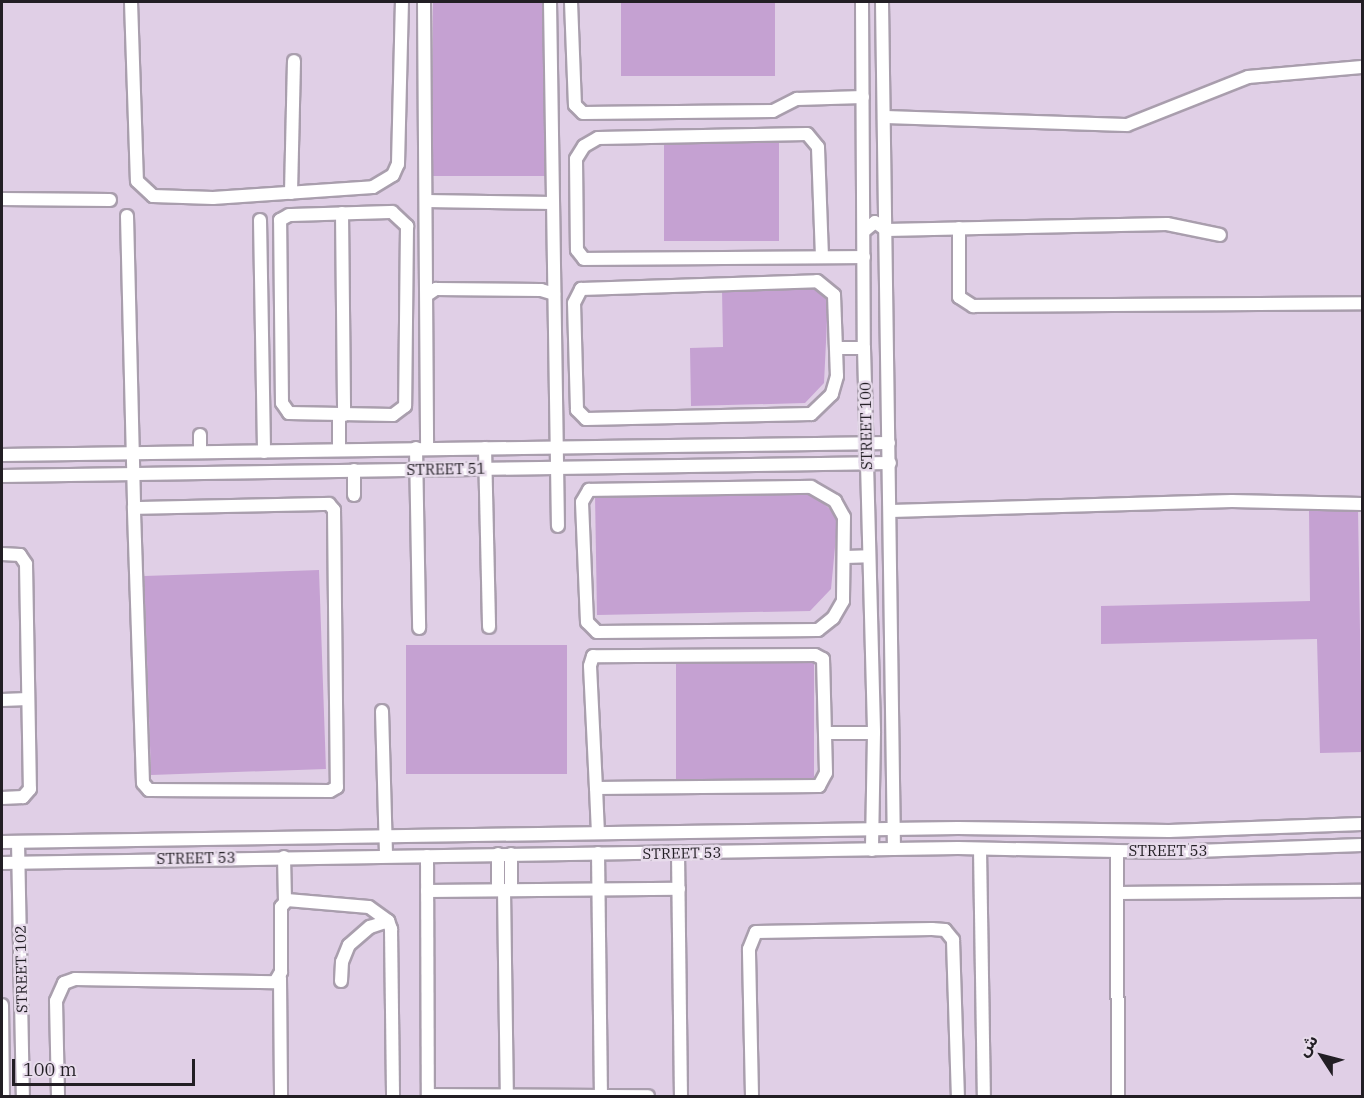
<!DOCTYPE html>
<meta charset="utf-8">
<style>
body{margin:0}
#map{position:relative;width:1364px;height:1098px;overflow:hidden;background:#e7dbeb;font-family:"IBM Plex Serif","Noto Sans Arabic",serif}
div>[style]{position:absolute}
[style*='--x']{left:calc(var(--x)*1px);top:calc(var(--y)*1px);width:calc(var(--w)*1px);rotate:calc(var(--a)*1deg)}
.built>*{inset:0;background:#e0cfe6;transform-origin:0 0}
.building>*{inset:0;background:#c5a1d2;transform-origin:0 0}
.roads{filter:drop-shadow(2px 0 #a99ead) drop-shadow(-2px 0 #a99ead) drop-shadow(0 2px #a99ead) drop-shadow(0 -2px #a99ead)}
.minor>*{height:12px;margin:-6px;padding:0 6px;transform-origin:6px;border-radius:6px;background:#fff}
span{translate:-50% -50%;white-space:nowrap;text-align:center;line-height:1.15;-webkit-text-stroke:5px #e7dbeb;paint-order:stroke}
.street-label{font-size:15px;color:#221e24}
.frame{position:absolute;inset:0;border:3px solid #221e24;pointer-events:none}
.north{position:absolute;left:1292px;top:1026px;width:60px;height:60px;-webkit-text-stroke:4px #e7dbeb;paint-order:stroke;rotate:306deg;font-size:16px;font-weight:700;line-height:24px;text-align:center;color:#221e24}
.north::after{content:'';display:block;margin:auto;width:21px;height:27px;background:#221e24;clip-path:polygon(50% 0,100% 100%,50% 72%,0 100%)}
.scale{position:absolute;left:12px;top:1059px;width:183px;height:27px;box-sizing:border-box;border:3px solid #221e24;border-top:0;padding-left:8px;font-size:18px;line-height:21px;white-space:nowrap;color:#221e24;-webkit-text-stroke:4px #e7dbeb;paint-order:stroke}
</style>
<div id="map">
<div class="built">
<i style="left:2px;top:2px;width:1360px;height:1094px"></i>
</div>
<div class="building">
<i style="left:433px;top:2px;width:114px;height:174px"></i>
<i style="left:621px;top:2px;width:154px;height:74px"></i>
<i style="left:779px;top:143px;width:98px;height:115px;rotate:90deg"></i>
<i style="clip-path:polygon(812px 287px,828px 301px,824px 383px,805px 403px,691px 406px,690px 348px,723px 347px,722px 289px)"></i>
<i style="clip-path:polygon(809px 491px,838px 516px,831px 589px,810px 611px,597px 615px,595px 495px)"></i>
<i style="clip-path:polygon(1358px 509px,1362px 752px,1320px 753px,1317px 639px,1101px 644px,1101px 606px,1310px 601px,1309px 510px)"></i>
<i style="left:319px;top:570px;width:199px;height:175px;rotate:88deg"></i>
<i style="left:406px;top:645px;width:161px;height:129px"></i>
<i style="left:814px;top:657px;width:122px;height:138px;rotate:90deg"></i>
</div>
<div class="roads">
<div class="minor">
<i style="--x:131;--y:2;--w:179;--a:88.1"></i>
<i style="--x:137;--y:181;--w:22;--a:43"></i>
<i style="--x:153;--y:196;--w:60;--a:1.9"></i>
<i style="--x:213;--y:198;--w:160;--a:-3.9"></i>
<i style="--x:373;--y:187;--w:23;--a:-31"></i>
<i style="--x:393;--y:175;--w:12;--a:-66"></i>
<i style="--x:398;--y:164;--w:162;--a:-88.6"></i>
<i style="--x:424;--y:2;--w:446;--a:89.6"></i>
<i style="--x:550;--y:2;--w:524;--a:89.13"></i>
<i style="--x:571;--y:2;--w:103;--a:87.8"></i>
<i style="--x:575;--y:105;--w:11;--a:45"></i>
<i style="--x:583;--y:113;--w:190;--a:-0.6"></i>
<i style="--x:773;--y:111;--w:27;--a:-27"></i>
<i style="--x:797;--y:99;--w:66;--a:-1.7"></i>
<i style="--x:862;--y:2;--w:346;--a:89.7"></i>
<i style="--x:864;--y:348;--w:385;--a:88.5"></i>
<i style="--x:874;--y:733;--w:117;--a:91"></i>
<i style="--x:882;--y:2;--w:847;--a:89.19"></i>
<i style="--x:884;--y:117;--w:243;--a:1.9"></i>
<i style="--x:1127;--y:125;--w:130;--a:-21.6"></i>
<i style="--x:1248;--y:77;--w:114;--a:-5"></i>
<i style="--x:291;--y:193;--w:132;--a:-88.7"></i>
<i style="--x:2;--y:199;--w:108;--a:0.5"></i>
<i style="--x:426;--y:201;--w:126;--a:0.9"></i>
<i style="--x:392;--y:212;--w:21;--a:43"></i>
<i style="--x:407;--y:226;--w:180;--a:90.6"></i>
<i style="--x:405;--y:406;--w:15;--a:143"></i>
<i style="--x:393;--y:415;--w:104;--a:-178.9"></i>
<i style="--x:289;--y:413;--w:12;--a:-125"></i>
<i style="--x:282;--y:403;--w:183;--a:-90.6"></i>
<i style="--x:280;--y:220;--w:10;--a:-29"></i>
<i style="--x:289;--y:215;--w:103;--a:-1.7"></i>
<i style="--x:342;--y:213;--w:202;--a:89.4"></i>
<i style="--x:127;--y:216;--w:292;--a:88.6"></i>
<i style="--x:260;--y:220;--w:232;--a:89"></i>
<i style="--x:959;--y:228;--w:69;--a:90"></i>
<i style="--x:959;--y:297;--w:17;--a:33"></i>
<i style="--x:973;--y:306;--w:389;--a:-0.4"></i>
<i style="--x:864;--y:231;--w:14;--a:-39"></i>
<i style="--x:875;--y:222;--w:14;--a:36"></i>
<i style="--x:886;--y:230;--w:281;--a:-1.2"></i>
<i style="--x:1167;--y:224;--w:54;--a:11.7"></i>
<i style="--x:822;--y:257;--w:110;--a:-92.1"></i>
<i style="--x:818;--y:147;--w:17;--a:-130"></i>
<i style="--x:807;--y:134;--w:209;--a:178.9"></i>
<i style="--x:598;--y:138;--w:16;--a:150"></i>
<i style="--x:584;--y:146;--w:15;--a:122"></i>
<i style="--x:576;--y:159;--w:91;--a:89.4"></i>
<i style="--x:577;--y:250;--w:11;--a:52"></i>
<i style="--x:584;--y:259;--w:280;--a:-0.4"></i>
<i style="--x:817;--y:281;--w:22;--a:39"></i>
<i style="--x:834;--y:295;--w:81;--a:87.9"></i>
<i style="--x:837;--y:376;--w:19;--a:106"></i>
<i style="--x:832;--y:394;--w:29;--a:136"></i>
<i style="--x:811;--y:414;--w:225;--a:178.7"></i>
<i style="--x:586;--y:419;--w:13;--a:-135"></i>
<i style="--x:577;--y:410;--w:107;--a:-91.6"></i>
<i style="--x:574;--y:303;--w:16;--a:-63"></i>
<i style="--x:581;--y:289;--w:236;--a:-1.9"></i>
<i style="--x:427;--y:295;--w:11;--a:-34"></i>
<i style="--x:436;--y:289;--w:105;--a:0.5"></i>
<i style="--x:541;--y:290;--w:14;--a:17"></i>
<i style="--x:836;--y:348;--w:28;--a:0"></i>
<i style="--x:339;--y:415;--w:33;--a:90"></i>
<i style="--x:416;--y:448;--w:180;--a:89"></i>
<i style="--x:485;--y:448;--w:179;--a:88.7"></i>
<i style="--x:200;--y:452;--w:17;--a:-90"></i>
<i style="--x:2;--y:455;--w:887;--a:-0.78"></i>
<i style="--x:2;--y:476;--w:888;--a:-0.84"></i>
<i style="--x:811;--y:487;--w:28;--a:30"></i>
<i style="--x:835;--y:501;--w:18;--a:61"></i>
<i style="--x:844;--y:517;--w:84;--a:90.7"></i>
<i style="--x:843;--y:601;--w:20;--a:120"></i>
<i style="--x:833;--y:618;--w:19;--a:141"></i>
<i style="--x:818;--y:630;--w:221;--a:179.5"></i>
<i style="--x:597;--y:632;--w:14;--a:-135"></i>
<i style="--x:587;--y:622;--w:120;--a:-92.4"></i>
<i style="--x:582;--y:502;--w:14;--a:-60"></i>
<i style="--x:589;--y:490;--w:222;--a:-0.8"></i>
<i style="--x:354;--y:495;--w:25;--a:-90"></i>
<i style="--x:329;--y:504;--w:8;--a:50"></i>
<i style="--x:334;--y:510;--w:277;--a:89.4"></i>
<i style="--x:337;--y:787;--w:8;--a:150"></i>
<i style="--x:330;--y:791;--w:181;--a:-179.7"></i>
<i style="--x:149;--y:790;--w:9;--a:-131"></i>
<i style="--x:143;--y:783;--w:275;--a:-91.9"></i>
<i style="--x:134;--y:508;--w:195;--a:-1.2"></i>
<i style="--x:891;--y:511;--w:341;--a:-1.7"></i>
<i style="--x:1232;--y:501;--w:130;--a:1.3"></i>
<i style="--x:2;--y:554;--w:18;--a:3"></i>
<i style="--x:20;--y:555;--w:11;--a:56"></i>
<i style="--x:26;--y:564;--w:225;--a:89"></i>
<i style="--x:30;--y:789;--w:11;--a:131"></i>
<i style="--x:23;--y:797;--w:21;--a:177"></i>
<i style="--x:845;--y:557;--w:24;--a:-2"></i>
<i style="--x:2;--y:700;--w:26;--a:-2"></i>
<i style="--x:382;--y:711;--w:145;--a:88.4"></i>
<i style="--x:825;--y:733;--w:49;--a:0"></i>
<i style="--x:596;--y:788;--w:223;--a:-0.5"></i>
<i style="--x:819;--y:786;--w:15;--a:-62"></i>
<i style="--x:826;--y:773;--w:114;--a:-91.5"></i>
<i style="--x:823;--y:659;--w:9;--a:-153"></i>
<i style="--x:815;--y:655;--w:222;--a:179.7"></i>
<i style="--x:593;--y:656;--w:10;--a:107"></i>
<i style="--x:590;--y:666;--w:122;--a:87.2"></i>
<i style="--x:596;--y:788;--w:45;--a:87.5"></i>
<i style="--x:2;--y:842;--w:956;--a:-0.84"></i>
<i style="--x:958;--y:828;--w:211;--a:0.8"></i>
<i style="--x:1169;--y:831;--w:193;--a:-2.1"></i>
<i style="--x:18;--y:842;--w:254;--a:88.9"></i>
<i style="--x:980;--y:849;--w:247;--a:89.1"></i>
<i style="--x:1117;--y:851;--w:245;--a:89.8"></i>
<i style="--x:598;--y:853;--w:243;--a:89.3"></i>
<i style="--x:678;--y:853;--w:243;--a:89.3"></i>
<i style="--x:498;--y:854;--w:36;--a:90"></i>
<i style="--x:511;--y:854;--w:36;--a:90"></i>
<i style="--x:427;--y:856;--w:240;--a:89.8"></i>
<i style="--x:284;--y:857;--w:44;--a:88.7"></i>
<i style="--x:2;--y:863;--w:956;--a:-0.9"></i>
<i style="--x:958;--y:848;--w:210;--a:1.1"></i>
<i style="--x:1168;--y:852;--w:194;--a:-2.1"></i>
<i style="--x:504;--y:890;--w:206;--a:89.2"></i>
<i style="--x:427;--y:891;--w:252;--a:-0.5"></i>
<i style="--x:1117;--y:893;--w:245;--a:-0.5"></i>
<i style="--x:280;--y:978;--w:118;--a:89.5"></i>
<i style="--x:341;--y:981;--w:19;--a:-87"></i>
<i style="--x:342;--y:962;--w:18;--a:-68"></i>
<i style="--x:349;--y:945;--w:28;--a:-41"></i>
<i style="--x:370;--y:927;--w:19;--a:-18"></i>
<i style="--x:2;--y:1005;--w:91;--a:89.4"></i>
<i style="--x:428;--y:1095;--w:220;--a:0.3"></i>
<i style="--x:58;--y:1096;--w:95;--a:-91.2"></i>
<i style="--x:56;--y:1001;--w:20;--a:-66"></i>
<i style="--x:64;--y:983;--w:12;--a:-20"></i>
<i style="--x:75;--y:979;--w:200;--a:0.9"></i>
<i style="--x:275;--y:982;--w:12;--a:-59"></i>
<i style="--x:281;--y:972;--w:65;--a:-90"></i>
<i style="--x:281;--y:907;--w:9;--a:-49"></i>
<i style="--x:287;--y:900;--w:82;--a:4.9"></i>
<i style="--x:369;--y:907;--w:24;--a:36"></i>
<i style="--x:388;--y:921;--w:9;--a:69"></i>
<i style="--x:391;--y:929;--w:167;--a:89.3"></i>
<i style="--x:752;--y:1096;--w:147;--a:-91.2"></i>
<i style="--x:749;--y:949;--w:18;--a:-68"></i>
<i style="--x:756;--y:932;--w:176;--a:-1"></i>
<i style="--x:932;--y:929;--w:13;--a:4"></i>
<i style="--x:945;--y:930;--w:13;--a:51"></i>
<i style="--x:953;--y:940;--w:156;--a:88.2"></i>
</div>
</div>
<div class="street-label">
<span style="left:866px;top:426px;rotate:-91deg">STREET 100</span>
<span style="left:446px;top:469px;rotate:-1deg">STREET 51</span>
<span style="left:1168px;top:851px">STREET 53</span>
<span style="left:682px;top:853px;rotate:-1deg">STREET 53</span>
<span style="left:196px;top:858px;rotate:-1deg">STREET 53</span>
<span style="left:21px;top:969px;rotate:-91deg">STREET 102</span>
</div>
<div class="frame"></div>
<div class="north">ش</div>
<div class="scale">100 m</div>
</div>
